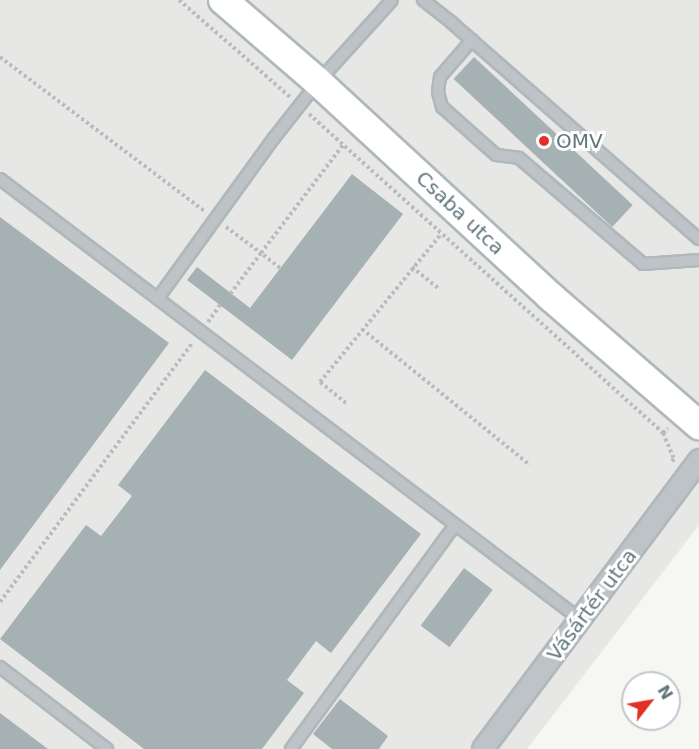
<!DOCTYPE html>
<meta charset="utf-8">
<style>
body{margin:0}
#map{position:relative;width:699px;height:749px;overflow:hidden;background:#f6f6f3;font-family:"DejaVu Sans",sans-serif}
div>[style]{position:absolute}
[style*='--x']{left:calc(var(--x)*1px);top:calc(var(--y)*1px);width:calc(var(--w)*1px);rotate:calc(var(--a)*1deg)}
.built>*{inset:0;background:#e7e7e6}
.building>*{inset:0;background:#a6b1b4;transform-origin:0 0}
.path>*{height:4px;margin-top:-2px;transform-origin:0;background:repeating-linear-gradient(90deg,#b7bcbe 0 3px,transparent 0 6px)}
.roads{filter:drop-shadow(2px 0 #afb8ba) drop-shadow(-2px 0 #afb8ba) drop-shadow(0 2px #afb8ba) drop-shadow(0 -2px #afb8ba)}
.lane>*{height:10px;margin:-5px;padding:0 5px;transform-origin:5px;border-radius:5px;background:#bdc3c6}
.street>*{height:20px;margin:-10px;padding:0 10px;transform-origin:10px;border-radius:10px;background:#bdc3c6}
.secondary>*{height:28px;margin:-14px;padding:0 14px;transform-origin:14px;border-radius:14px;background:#fff}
.dots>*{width:16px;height:16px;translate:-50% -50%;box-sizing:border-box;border:3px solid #fff;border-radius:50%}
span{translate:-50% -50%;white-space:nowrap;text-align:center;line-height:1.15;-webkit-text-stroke:6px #fff;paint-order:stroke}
.poi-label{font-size:20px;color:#61777e}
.left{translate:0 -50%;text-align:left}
.street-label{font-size:20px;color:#61777e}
.north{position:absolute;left:621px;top:671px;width:60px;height:60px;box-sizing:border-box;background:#fff;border:2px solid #c0c9cb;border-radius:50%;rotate:59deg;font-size:16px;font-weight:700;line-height:24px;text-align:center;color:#61777e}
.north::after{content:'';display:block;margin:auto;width:21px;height:27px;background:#e33027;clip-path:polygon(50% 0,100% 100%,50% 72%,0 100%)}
</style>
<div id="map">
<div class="built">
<i style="clip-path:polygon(0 0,699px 0,699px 525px,527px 749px,0 749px)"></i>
</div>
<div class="building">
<i style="left:474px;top:57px;width:217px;height:30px;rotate:43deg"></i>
<i style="clip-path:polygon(352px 174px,403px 214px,292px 360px,187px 280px,197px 267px,250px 308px)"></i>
<i style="clip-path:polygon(0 217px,169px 343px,0 570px)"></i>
<i style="clip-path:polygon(205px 370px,421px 534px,331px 653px,316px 641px,287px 680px,304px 693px,262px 749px,144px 749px,0 639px,86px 525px,101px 536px,132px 496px,118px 485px)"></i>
<i style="left:464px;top:568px;width:36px;height:72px;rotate:37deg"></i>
<i style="clip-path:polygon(340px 699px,388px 736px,379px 749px,332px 749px,313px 734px)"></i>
<i style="clip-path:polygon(0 713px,48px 749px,0 749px)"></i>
</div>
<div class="path">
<i style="--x:179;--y:0;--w:147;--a:41.1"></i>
<i style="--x:0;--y:57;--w:258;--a:37"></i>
<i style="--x:309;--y:114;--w:477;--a:42"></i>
<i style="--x:663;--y:433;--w:7;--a:-45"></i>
<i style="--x:226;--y:227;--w:44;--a:36.6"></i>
<i style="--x:261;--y:253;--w:50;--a:126.9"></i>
<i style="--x:412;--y:267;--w:36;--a:39"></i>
<i style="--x:280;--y:268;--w:24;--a:-142"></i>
<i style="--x:261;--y:253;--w:136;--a:-52.8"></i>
<i style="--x:208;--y:322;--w:21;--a:-55"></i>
<i style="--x:362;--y:329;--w:216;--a:39"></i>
<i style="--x:346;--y:403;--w:33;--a:-141"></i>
<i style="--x:320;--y:382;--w:191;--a:-50.7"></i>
<i style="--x:663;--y:433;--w:28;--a:67"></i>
<i style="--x:674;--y:459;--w:5;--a:127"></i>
<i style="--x:0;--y:602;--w:324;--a:-53.4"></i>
</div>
<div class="roads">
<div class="lane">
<i style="--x:423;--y:0;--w:37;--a:38"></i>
<i style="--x:452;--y:23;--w:328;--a:41.2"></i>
<i style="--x:472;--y:40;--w:49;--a:130.9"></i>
<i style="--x:440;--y:77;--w:15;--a:98"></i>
<i style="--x:438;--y:92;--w:16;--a:75"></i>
<i style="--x:442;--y:107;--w:72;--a:41.6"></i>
<i style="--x:496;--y:155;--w:23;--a:7"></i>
<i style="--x:519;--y:158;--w:163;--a:40.5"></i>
<i style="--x:643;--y:264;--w:56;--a:-4.1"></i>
<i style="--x:0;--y:179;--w:729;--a:37.2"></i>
<i style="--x:158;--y:298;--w:198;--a:-54.1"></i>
<i style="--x:274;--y:138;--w:71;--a:-51.8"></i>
<i style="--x:318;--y:82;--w:110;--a:-47.9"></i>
<i style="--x:0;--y:667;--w:135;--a:37.5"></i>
<i style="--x:291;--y:749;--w:276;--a:-53.8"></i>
</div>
<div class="street">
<i style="--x:483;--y:749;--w:361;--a:-53.2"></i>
</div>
<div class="secondary">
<i style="--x:223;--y:0;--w:125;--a:40.8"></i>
<i style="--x:318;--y:82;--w:317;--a:42.7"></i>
<i style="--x:551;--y:297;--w:196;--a:40.9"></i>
</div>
</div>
<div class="dots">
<i style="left:544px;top:141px;background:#e33027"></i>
</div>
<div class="poi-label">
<span class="left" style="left:556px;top:141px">OMV</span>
</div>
<div class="street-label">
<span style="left:460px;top:213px;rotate:43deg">Csaba utca</span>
<span style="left:592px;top:605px;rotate:-53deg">Vásártér utca</span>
</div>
<div class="north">N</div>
</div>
